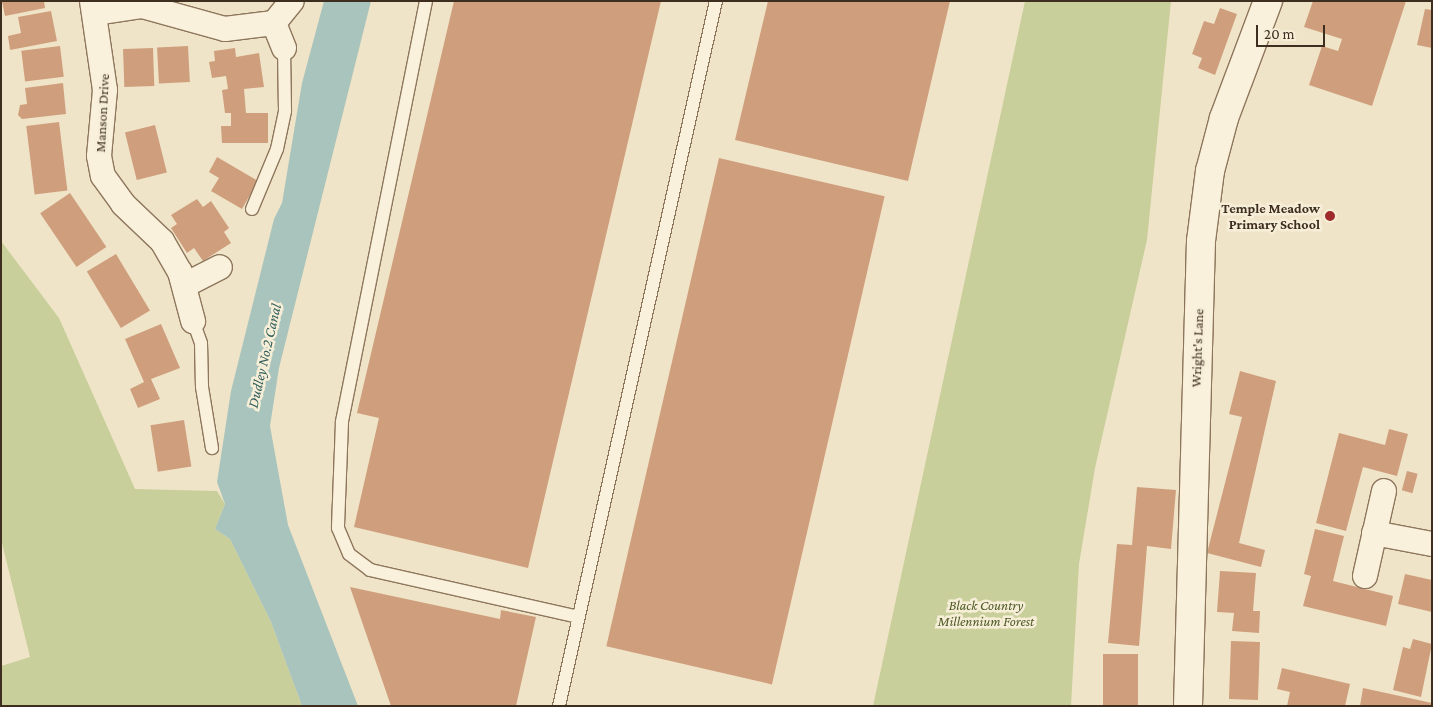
<!DOCTYPE html>
<style>
body{margin:0}
#map{position:relative;width:1433px;height:707px;overflow:hidden;background:#f0e4c8;font-family:"Crimson Pro",serif}
div>[style]{position:absolute}
[style*='--x']{left:calc(var(--x)*1px);top:calc(var(--y)*1px);width:calc(var(--w)*1px);rotate:calc(var(--a)*1deg)}
.green>*{inset:0;background:#c9cf9b}
.water>*{inset:0;background:#a9c4bc}
.building>*{inset:0;background:#cf9f7d;transform-origin:0 0}
.roads{filter:drop-shadow(1px 0 #8d765c) drop-shadow(-1px 0 #8d765c) drop-shadow(0 1px #8d765c) drop-shadow(0 -1px #8d765c)}
.service>*{height:12px;margin:-6px;padding:0 6px;transform-origin:6px;border-radius:6px;background:#faf1dc}
.minor>*{height:24px;margin:-12px;padding:0 12px;transform-origin:12px;border-radius:12px;background:#faf1dc}
.tertiary>*{height:28px;margin:-14px;padding:0 14px;transform-origin:14px;border-radius:14px;background:#faf1dc}
.dots>*{width:14px;height:14px;translate:-50% -50%;box-sizing:border-box;border:2px solid #f7eed8;border-radius:50%}
span{translate:-50% -50%;white-space:nowrap;text-align:center;line-height:1.15;-webkit-text-stroke:5px #f7eed8;paint-order:stroke}
.street-label{font-size:14px;color:#3d2e20}
.poi-label{font-size:14px;color:#3d2e20;font-weight:700}
.right{translate:-100% -50%;text-align:right}
.park-label{font-size:14px;color:#4d5a26;font-style:italic}
.water-label{font-size:15px;color:#2f5d5a;font-style:italic}
.frame{position:absolute;inset:0;border:2px solid #3d2e20;pointer-events:none}
.scale{position:absolute;left:1256px;top:25px;width:69px;height:22px;box-sizing:border-box;border:2px solid #3d2e20;border-top:0;padding-left:6px;font-size:15px;line-height:18px;white-space:nowrap;color:#3d2e20;-webkit-text-stroke:4px #f7eed8;paint-order:stroke}
</style>
<div id="map">
<div class="green">
<i style="clip-path:polygon(1025px 1px,1171px 1px,1147px 240px,1095px 468px,1079px 564px,1071px 706px,873px 706px)"></i>
<i style="clip-path:polygon(1px 241px,59px 318px,135px 489px,217px 491px,225px 504px,215px 529px,230px 539px,271px 622px,302px 706px,1px 706px,1px 666px,30px 657px,1px 539px)"></i>
</div>
<div class="water">
<i style="clip-path:polygon(324px 1px,371px 1px,279px 368px,270px 426px,288px 525px,358px 706px,302px 706px,271px 622px,230px 539px,215px 529px,225px 504px,217px 482px,231px 391px,274px 219px,282px 203px,302px 83px)"></i>
</div>
<div class="building">
<i style="clip-path:polygon(2px 1px,44px 1px,45px 8px,5px 16px)"></i>
<i style="clip-path:polygon(454px 1px,661px 1px,528px 568px,354px 527px,379px 418px,357px 413px)"></i>
<i style="clip-path:polygon(768px 1px,950px 1px,908px 181px,735px 140px)"></i>
<i style="clip-path:polygon(1313px 1px,1406px 1px,1372px 106px,1309px 85px,1322px 46px,1338px 51px,1342px 39px,1304px 27px)"></i>
<i style="clip-path:polygon(1220px 8px,1237px 14px,1215px 75px,1198px 68px,1202px 58px,1192px 54px,1204px 21px,1214px 24px)"></i>
<i style="clip-path:polygon(1425px 9px,1432px 10px,1432px 48px,1417px 45px)"></i>
<i style="clip-path:polygon(51px 11px,57px 41px,10px 50px,8px 36px,21px 33px,18px 17px)"></i>
<i style="left:60px;top:46px;width:31px;height:39px;rotate:83deg"></i>
<i style="left:188px;top:46px;width:36px;height:31px;rotate:87deg"></i>
<i style="left:153px;top:48px;width:38px;height:30px;rotate:88deg"></i>
<i style="clip-path:polygon(235px 48px,236px 57px,259px 53px,264px 87px,244px 89px,246px 113px,268px 113px,268px 143px,222px 143px,221px 126px,231px 126px,231px 113px,225px 113px,222px 90px,228px 89px,226px 76px,212px 78px,209px 62px,215px 61px,214px 51px)"></i>
<i style="clip-path:polygon(63px 83px,66px 114px,22px 119px,18px 115px,20px 105px,27px 104px,25px 88px)"></i>
<i style="left:59px;top:122px;width:69px;height:33px;rotate:83deg"></i>
<i style="left:155px;top:125px;width:49px;height:31px;rotate:76deg"></i>
<i style="clip-path:polygon(217px 157px,258px 181px,242px 209px,211px 191px,219px 178px,209px 172px)"></i>
<i style="left:719px;top:158px;width:170px;height:501px;rotate:13deg"></i>
<i style="left:70px;top:193px;width:65px;height:36px;rotate:56deg"></i>
<i style="clip-path:polygon(197px 199px,203px 207px,211px 201px,229px 228px,224px 232px,231px 243px,203px 261px,194px 248px,187px 253px,171px 228px,177px 224px,171px 215px)"></i>
<i style="left:116px;top:254px;width:66px;height:34px;rotate:59deg"></i>
<i style="clip-path:polygon(161px 324px,180px 368px,151px 379px,160px 399px,138px 408px,130px 389px,144px 382px,125px 339px)"></i>
<i style="clip-path:polygon(1240px 371px,1276px 381px,1239px 543px,1265px 550px,1261px 567px,1207px 553px,1242px 417px,1229px 414px)"></i>
<i style="left:184px;top:420px;width:47px;height:34px;rotate:81deg"></i>
<i style="clip-path:polygon(1389px 429px,1408px 434px,1397px 476px,1363px 467px,1346px 531px,1316px 523px,1339px 433px,1385px 445px)"></i>
<i style="left:1407px;top:471px;width:11px;height:20px;rotate:15deg"></i>
<i style="clip-path:polygon(1137px 487px,1176px 490px,1171px 549px,1147px 546px,1139px 646px,1108px 643px,1117px 544px,1132px 545px)"></i>
<i style="clip-path:polygon(1315px 529px,1344px 536px,1333px 581px,1393px 596px,1386px 626px,1303px 606px,1311px 576px,1304px 574px)"></i>
<i style="clip-path:polygon(1220px 571px,1256px 573px,1253px 611px,1260px 611px,1259px 633px,1232px 631px,1234px 613px,1217px 612px)"></i>
<i style="clip-path:polygon(1405px 574px,1432px 580px,1432px 612px,1398px 604px)"></i>
<i style="clip-path:polygon(350px 587px,500px 619px,501px 610px,536px 617px,516px 706px,391px 706px)"></i>
<i style="clip-path:polygon(1413px 639px,1432px 644px,1421px 697px,1393px 690px,1403px 647px,1410px 649px)"></i>
<i style="left:1231px;top:641px;width:29px;height:58px;rotate:2deg"></i>
<i style="left:1103px;top:654px;width:35px;height:52px"></i>
<i style="clip-path:polygon(1282px 668px,1350px 684px,1345px 706px,1287px 706px,1290px 692px,1277px 689px)"></i>
<i style="clip-path:polygon(1363px 688px,1432px 703px,1432px 706px,1360px 706px)"></i>
</div>
<div class="roads">
<div class="service">
<i style="--x:426;--y:1;--w:429;--a:101.3"></i>
<i style="--x:342;--y:422;--w:106;--a:92.2"></i>
<i style="--x:338;--y:528;--w:28;--a:67"></i>
<i style="--x:349;--y:554;--w:26;--a:37"></i>
<i style="--x:370;--y:570;--w:213;--a:12.7"></i>
<i style="--x:252;--y:209;--w:65;--a:-67.4"></i>
<i style="--x:277;--y:149;--w:39;--a:-78"></i>
<i style="--x:285;--y:111;--w:63;--a:-90.9"></i>
<i style="--x:193;--y:321;--w:23;--a:70"></i>
<i style="--x:201;--y:343;--w:44;--a:88.7"></i>
<i style="--x:202;--y:387;--w:62;--a:80.7"></i>
<i style="--x:559;--y:706;--w:722;--a:-77.45"></i>
</div>
<div class="minor">
<i style="--x:92;--y:1;--w:90;--a:81.7"></i>
<i style="--x:105;--y:90;--w:66;--a:95.2"></i>
<i style="--x:99;--y:156;--w:20;--a:79"></i>
<i style="--x:103;--y:176;--w:34;--a:54"></i>
<i style="--x:123;--y:204;--w:54;--a:43.5"></i>
<i style="--x:162;--y:241;--w:36;--a:60"></i>
<i style="--x:180;--y:272;--w:51;--a:75.1"></i>
<i style="--x:96;--y:13;--w:47;--a:-8.7"></i>
<i style="--x:142;--y:6;--w:86;--a:15.5"></i>
<i style="--x:225;--y:29;--w:49;--a:-7"></i>
<i style="--x:284;--y:48;--w:27;--a:-112"></i>
<i style="--x:274;--y:23;--w:28;--a:-51"></i>
<i style="--x:185;--y:285;--w:39;--a:-27"></i>
<i style="--x:1374;--y:533;--w:59;--a:10.7"></i>
<i style="--x:1365;--y:576;--w:87;--a:-77.4"></i>
</div>
<div class="tertiary">
<i style="--x:1188;--y:706;--w:465;--a:-88.4"></i>
<i style="--x:1201;--y:241;--w:71;--a:-82.7"></i>
<i style="--x:1210;--y:171;--w:55;--a:-75.2"></i>
<i style="--x:1224;--y:118;--w:125;--a:-69.4"></i>
</div>
</div>
<div class="dots">
<i style="left:1330px;top:216px;background:#9e2a2b"></i>
</div>
<div class="street-label">
<span style="left:102px;top:113px;rotate:-87deg">Manson Drive</span>
<span style="left:1197px;top:348px;rotate:-88deg">Wright's Lane</span>
</div>
<div class="poi-label">
<span class="right" style="left:1320px;top:216px">Temple Meadow<br>Primary School</span>
</div>
<div class="park-label">
<span style="left:986px;top:613px">Black Country<br>Millennium Forest</span>
</div>
<div class="water-label">
<span style="left:265px;top:356px;rotate:-77deg">Dudley No.2 Canal</span>
</div>
<div class="frame"></div>
<div class="scale">20 m</div>
</div>
